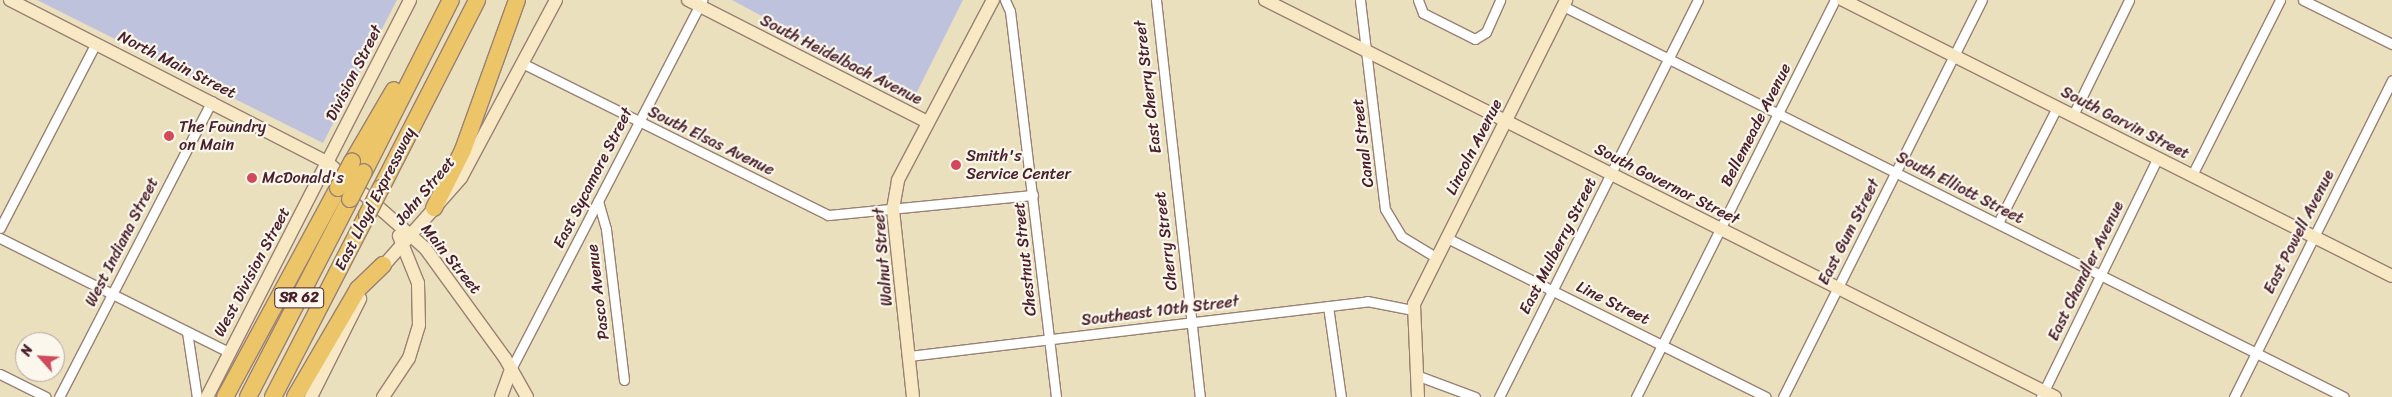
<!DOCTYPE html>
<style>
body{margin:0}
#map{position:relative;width:2392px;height:397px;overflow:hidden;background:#ebe0bd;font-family:Sriracha,sans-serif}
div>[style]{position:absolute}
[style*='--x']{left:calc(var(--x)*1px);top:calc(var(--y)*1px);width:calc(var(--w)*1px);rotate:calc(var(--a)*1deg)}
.industrial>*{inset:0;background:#bfc2dd}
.roads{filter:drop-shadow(1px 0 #9a8074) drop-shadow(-1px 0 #9a8074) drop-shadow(0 1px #9a8074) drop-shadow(0 -1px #9a8074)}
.street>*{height:9px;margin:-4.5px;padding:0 4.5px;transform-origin:4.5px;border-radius:4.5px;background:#fff}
.secondary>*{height:12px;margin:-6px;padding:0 6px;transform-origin:6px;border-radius:6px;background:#f8e8c3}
.highway>*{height:16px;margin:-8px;padding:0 8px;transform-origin:8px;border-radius:8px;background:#edc569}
.bridges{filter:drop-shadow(1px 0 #9a8074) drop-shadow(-1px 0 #9a8074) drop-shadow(0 1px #9a8074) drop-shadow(0 -1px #9a8074)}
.highway-bridge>*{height:16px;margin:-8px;padding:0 8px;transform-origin:8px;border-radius:8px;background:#edc569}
.dots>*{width:14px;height:14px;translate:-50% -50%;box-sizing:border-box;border:2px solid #fbf7ec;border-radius:50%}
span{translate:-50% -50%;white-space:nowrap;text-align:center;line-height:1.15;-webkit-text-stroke:4.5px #fbf7ec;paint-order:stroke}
.shield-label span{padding:1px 4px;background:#fbf7ec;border:1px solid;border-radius:4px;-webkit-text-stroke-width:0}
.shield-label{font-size:15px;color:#4a1f2b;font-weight:700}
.street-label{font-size:16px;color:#4a1f2b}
.poi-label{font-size:16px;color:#4a1f2b}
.left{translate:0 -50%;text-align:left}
.north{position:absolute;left:15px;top:332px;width:50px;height:50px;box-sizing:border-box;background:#fbf7ec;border:1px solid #b4a19f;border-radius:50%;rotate:296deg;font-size:14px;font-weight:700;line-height:20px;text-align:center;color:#4a1f2b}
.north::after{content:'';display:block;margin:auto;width:18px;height:22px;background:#d1495b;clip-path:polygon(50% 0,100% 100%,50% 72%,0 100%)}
</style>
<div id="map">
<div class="industrial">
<i style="clip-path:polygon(37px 0,397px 0,323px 143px)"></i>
<i style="clip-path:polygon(732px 0,963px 0,914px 98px)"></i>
</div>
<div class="roads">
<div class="street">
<i style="--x:1005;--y:0;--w:12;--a:66"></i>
<i style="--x:1010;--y:11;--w:389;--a:83.2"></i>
<i style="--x:1156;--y:0;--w:399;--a:83.7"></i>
<i style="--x:1360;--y:0;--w:210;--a:83.2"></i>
<i style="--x:1385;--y:209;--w:31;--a:59"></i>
<i style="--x:1401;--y:236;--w:42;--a:31.4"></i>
<i style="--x:1418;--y:0;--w:14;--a:69"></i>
<i style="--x:1423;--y:13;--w:58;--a:26.6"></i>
<i style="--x:1475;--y:39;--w:13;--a:-32"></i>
<i style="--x:1486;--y:32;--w:35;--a:-66"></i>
<i style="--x:2303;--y:0;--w:99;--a:26.3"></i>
<i style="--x:1563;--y:6;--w:873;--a:26.59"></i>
<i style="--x:524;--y:64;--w:339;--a:26.4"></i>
<i style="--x:828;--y:215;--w:206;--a:-5.6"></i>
<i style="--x:2073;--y:115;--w:128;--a:-64"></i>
<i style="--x:2192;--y:175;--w:196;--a:-63.3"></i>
<i style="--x:598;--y:201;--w:29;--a:74"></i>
<i style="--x:606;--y:229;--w:152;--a:83.2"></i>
<i style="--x:1998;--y:223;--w:130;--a:-63"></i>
<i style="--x:0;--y:228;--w:208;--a:-62.6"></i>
<i style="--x:0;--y:238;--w:256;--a:26.5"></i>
<i style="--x:1447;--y:238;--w:356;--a:26.5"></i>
<i style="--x:1328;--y:306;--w:92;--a:81.9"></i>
<i style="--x:187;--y:332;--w:66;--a:81.3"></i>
<i style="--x:909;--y:356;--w:461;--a:-6.8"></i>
<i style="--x:1367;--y:301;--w:47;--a:11.1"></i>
<i style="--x:511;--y:369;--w:416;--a:-62.6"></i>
<i style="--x:0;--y:374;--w:51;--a:26.6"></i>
<i style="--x:1416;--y:375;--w:63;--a:20.4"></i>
<i style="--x:59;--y:397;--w:333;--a:-62.7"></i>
<i style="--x:1499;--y:397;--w:444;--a:-63.4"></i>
<i style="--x:1636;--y:397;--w:444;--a:-63.4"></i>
<i style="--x:1783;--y:397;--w:444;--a:-63.4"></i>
<i style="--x:2041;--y:397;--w:265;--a:-64"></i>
<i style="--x:2234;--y:397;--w:354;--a:-63.5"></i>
</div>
<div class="secondary">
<i style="--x:10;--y:0;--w:356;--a:27.1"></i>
<i style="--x:327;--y:162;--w:130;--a:41.3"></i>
<i style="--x:425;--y:248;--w:136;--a:54"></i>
<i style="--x:505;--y:358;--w:45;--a:60.6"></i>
<i style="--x:688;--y:0;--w:268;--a:27"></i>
<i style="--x:1265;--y:0;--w:884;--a:26.68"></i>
<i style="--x:1843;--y:0;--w:614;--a:26.69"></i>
<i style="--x:378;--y:272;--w:125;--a:-48.6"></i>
<i style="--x:461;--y:178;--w:202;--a:-61.9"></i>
<i style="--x:207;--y:397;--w:446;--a:-62.9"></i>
<i style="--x:311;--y:397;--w:110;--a:-63.4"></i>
<i style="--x:383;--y:397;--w:47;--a:-56.3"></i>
<i style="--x:409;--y:358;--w:34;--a:-73"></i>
<i style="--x:419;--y:325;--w:42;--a:-91.4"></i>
<i style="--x:418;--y:283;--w:51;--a:-112"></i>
<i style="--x:501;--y:397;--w:30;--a:-70"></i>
<i style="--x:913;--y:397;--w:189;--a:-96.1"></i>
<i style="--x:893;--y:209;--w:29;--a:-80"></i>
<i style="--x:898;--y:180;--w:204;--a:-62.2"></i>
<i style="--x:1418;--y:397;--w:93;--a:-92.5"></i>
<i style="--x:1414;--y:304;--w:340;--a:-63.4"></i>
</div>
<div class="highway">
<i style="--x:352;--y:162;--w:83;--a:-59.7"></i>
<i style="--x:364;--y:172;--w:193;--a:-63.2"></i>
<i style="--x:381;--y:188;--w:211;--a:-62.9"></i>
<i style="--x:434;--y:208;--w:65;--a:-63.4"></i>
<i style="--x:463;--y:150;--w:159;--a:-70.2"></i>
<i style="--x:225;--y:397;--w:238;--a:-61.6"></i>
<i style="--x:248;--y:397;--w:223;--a:-62.7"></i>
<i style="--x:273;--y:397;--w:205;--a:-62.7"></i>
<i style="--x:295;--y:397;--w:125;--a:-59.7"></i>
<i style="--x:358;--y:289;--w:35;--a:-44"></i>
</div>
</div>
<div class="bridges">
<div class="highway-bridge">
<i style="--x:338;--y:188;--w:30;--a:-62"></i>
<i style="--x:350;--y:199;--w:30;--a:-63"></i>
<i style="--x:367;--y:215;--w:30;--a:-63"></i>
</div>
</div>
<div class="dots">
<i style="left:169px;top:136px;background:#d1495b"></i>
<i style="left:956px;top:165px;background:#d1495b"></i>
<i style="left:252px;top:178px;background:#d1495b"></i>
</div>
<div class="shield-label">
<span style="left:299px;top:298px">SR 62</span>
</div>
<div class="street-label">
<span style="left:841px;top:60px;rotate:27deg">South Heidelbach Avenue</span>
<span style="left:177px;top:65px;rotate:27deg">North Main Street</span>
<span style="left:354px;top:73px;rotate:-63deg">Division Street</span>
<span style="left:1148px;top:87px;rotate:-97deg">East Cherry Street</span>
<span style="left:2125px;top:123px;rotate:27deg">South Garvin Street</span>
<span style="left:1756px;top:125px;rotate:-63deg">Bellemeade Avenue</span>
<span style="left:711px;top:141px;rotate:26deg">South Elsas Avenue</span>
<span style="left:1363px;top:143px;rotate:-97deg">Canal Street</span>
<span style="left:1474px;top:147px;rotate:-63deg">Lincoln Avenue</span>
<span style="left:593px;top:178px;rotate:-63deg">East Sycamore Street</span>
<span style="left:1667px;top:184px;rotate:27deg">South Governor Street</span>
<span style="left:1960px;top:188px;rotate:27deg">South Elliott Street</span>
<span style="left:425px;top:191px;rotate:-50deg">John Street</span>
<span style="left:375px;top:199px;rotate:-63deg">East Lloyd Expressway</span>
<span style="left:1849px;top:232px;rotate:-63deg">East Gum Street</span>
<span style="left:2299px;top:232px;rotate:-63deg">East Powell Avenue</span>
<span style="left:1166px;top:241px;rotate:-97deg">Cherry Street</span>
<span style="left:122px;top:242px;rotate:-63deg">West Indiana Street</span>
<span style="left:1558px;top:246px;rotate:-63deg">East Mulberry Street</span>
<span style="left:883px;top:257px;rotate:-95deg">Walnut Street</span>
<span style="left:451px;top:259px;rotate:51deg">Main Street</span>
<span style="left:1025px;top:259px;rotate:-96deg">Chestnut Street</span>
<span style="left:2086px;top:271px;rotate:-64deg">East Chandler Avenue</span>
<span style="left:252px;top:272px;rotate:-62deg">West Division Street</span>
<span style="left:598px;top:292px;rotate:-97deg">Pasco Avenue</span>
<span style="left:1613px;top:303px;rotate:26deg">Line Street</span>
<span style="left:1160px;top:311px;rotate:-7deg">Southeast 10th Street</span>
</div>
<div class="poi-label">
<span class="left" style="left:179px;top:136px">The Foundry<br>on Main</span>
<span class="left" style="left:966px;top:165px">Smith's<br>Service Center</span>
<span class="left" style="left:262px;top:178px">McDonald's</span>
</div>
<div class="north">N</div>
</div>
